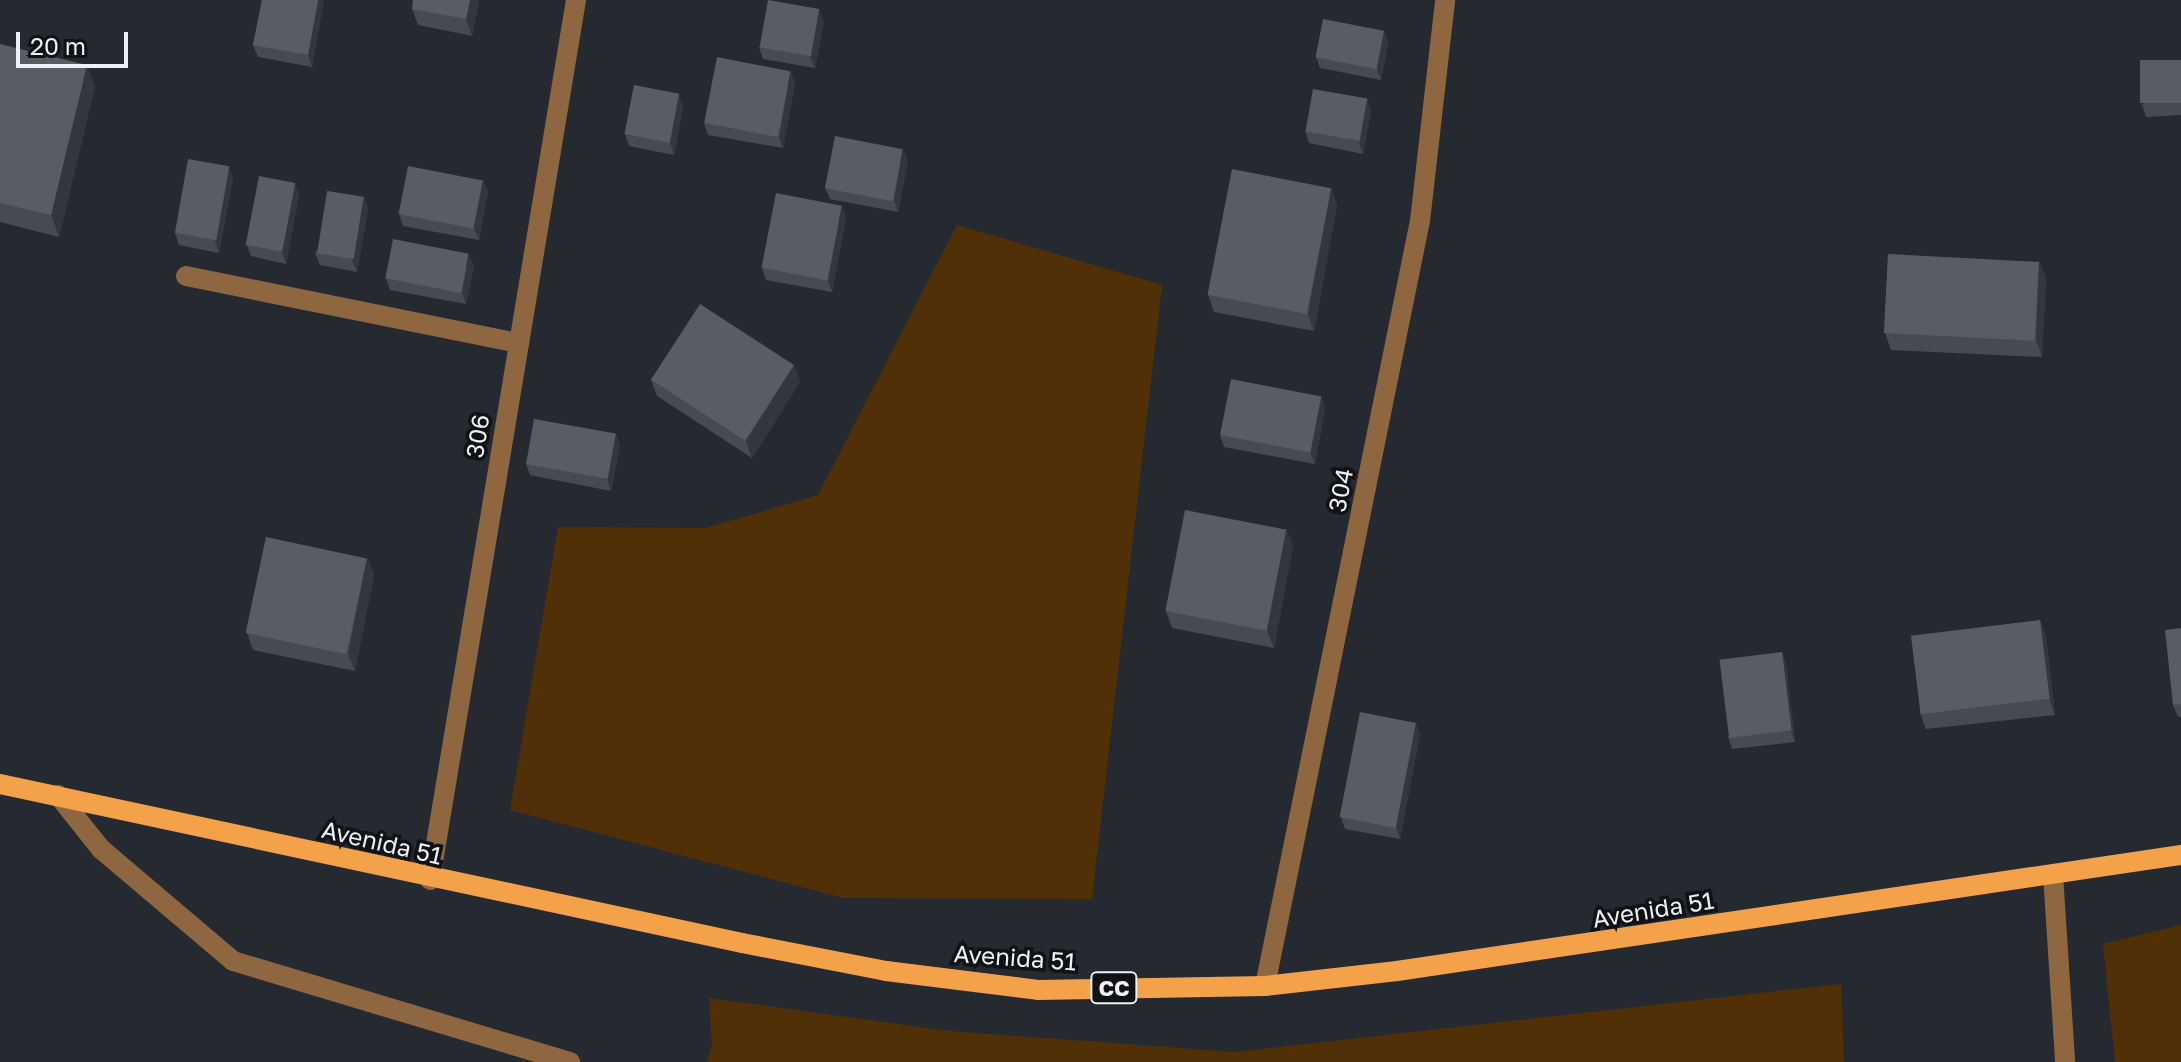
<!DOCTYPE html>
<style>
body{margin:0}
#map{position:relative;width:2181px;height:1062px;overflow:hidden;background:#252a30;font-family:"Golos Text",sans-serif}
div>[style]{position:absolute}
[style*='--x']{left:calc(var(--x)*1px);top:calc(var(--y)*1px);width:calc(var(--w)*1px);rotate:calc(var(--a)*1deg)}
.green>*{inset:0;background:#523007}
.minor>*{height:20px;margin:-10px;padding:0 10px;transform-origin:10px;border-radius:10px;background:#8e6740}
.major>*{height:20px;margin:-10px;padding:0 10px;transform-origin:10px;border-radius:10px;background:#f3a24a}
.wall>*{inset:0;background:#464b51}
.shaded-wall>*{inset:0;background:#31373d}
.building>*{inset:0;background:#585d63;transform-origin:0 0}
span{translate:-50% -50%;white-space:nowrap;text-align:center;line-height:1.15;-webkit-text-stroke:7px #101215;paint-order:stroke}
.shield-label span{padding:2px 6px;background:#101215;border:2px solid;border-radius:6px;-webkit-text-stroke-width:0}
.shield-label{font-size:22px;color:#edf0f4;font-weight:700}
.street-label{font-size:24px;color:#edf0f4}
.scale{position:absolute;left:16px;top:32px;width:112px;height:36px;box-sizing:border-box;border:4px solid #edf0f4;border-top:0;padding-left:10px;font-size:24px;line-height:28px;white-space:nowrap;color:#edf0f4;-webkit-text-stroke:6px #101215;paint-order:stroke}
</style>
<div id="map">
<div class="green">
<i style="clip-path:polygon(957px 225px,1162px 285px,1092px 899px,843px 898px,510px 810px,558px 527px,706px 528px,818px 495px)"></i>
<i style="clip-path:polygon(2181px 925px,2181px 1062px,2115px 1062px,2103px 944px)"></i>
<i style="clip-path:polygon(1841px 984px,1844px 1062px,707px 1062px,712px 1044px,709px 998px,949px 1031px,1235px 1052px)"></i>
</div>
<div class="minor">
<i style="--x:186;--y:276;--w:340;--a:11.4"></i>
<i style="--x:58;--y:795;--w:69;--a:51.5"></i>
<i style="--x:101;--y:849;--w:173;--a:40.3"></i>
<i style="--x:233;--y:961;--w:352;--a:16.7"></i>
<i style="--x:2053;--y:874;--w:188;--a:86.3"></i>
<i style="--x:430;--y:880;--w:892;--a:-80.58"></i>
<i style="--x:1265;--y:986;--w:781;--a:-78.55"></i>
<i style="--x:1420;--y:221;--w:222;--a:-83.5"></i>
</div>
<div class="major">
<i style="--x:0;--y:784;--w:759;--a:12.09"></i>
<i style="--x:742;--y:943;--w:147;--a:11"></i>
<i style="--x:886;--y:971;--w:153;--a:7.1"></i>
<i style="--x:1038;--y:990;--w:227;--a:-1"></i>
<i style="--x:1265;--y:986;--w:133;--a:-6.5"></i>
<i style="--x:1397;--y:971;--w:793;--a:-8.42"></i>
</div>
<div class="wall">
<i style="clip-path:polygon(262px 0,324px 0,312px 67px,258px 57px,253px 45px)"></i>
<i style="clip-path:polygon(479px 0,472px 36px,418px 25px,412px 9px)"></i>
<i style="clip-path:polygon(824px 21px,815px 68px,763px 59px,759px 47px)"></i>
<i style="clip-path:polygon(1384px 31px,1388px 43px,1381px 80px,1320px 68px,1316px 57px)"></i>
<i style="clip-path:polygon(0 44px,95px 86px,59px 237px,0 222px)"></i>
<i style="clip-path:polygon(2181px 60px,2181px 115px,2146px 117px,2142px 105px)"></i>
<i style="clip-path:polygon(795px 83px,783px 148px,708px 135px,704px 123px)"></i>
<i style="clip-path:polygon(1367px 99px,1371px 111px,1363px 154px,1309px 143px,1305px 131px)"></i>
<i style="clip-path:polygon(683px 106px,674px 155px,629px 146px,625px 134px)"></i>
<i style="clip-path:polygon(908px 161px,898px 212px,830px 199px,825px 188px)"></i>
<i style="clip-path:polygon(233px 178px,219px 253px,179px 245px,175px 233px)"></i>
<i style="clip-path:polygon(483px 180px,488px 192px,479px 240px,403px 226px,399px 214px)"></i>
<i style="clip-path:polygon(1331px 188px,1337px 205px,1314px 331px,1214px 312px,1208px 295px)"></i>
<i style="clip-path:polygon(299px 195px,286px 264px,251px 256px,247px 245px)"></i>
<i style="clip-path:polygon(364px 197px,368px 209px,357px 272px,320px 265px,315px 253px)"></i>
<i style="clip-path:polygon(846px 218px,832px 292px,766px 280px,762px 268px)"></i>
<i style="clip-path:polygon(2039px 261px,2046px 278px,2042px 357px,1891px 350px,1885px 333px)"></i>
<i style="clip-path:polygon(474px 266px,466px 304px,390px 290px,386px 278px)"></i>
<i style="clip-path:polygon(794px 365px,800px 382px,752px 458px,657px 396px,651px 380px)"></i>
<i style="clip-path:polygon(1321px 396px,1325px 408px,1315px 464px,1224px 447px,1220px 435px)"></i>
<i style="clip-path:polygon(616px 434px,620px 446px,611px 491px,530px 475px,526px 464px)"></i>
<i style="clip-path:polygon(1286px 529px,1293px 546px,1274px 648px,1172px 628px,1166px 611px)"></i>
<i style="clip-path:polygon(367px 558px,374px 575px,355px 671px,253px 650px,247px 633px)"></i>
<i style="clip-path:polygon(2040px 620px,2046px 637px,2055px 715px,1926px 729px,1920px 713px)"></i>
<i style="clip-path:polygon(2181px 628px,2181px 717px,2178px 717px,2173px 705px)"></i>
<i style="clip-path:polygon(1782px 652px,1786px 664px,1795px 742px,1732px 749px,1728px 737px)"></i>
<i style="clip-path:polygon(1420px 734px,1400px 839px,1345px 829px,1341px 817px)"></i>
</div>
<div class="shaded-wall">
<i style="clip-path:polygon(318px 0,324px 0,312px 67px,308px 55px)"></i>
<i style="clip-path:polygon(470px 0,479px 0,472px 36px,466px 19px)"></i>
<i style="clip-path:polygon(819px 9px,824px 21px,815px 68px,810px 57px)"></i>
<i style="clip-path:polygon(1384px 31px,1388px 43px,1381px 80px,1377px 69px)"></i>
<i style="clip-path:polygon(87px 65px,95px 86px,59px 237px,51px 215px)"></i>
<i style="clip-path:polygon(791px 71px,795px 83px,783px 148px,779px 137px)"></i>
<i style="clip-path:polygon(679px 94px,683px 106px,674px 155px,670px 143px)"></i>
<i style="clip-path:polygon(1367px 99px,1371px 111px,1363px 154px,1359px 142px)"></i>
<i style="clip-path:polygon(903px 149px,908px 161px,898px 212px,894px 200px)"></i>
<i style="clip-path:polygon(229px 166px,233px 178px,219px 253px,215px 241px)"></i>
<i style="clip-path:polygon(483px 180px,488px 192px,479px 240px,474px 228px)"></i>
<i style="clip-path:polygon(295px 183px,299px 195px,286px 264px,282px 252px)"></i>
<i style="clip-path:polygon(1331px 188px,1337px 205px,1314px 331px,1308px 314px)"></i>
<i style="clip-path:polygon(364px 197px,368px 209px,357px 272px,352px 260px)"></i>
<i style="clip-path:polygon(842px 206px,846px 218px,832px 292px,828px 281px)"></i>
<i style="clip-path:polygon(469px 254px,474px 266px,466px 304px,462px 293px)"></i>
<i style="clip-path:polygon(2039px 261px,2046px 278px,2042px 357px,2036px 340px)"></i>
<i style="clip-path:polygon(794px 365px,800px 382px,752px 458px,746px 441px)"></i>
<i style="clip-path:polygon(1321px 396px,1325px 408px,1315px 464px,1310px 452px)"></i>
<i style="clip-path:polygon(616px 434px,620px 446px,611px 491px,607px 479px)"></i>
<i style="clip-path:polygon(1286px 529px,1293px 546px,1274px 648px,1267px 631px)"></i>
<i style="clip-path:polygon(367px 558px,374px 575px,355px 671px,348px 654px)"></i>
<i style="clip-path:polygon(2040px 620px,2046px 637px,2055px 715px,2049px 698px)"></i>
<i style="clip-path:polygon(1782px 652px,1786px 664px,1795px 742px,1791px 730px)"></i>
<i style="clip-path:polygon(1416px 723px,1420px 734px,1400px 839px,1396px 827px)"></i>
</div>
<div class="building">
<i style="clip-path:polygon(262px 0,318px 0,308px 55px,253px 45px)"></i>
<i style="clip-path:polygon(413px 0,470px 0,466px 19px,412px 9px)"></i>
<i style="left:768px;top:0;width:52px;height:48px;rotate:10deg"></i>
<i style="left:1323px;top:19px;width:62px;height:39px;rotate:11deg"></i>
<i style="clip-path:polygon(0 44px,87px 65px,51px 215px,0 203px)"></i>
<i style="left:717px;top:57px;width:75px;height:67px;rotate:11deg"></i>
<i style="left:2181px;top:60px;width:43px;height:41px;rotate:90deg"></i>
<i style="left:634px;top:85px;width:46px;height:50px;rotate:11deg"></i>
<i style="left:1313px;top:89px;width:55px;height:43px;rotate:10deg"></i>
<i style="left:835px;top:136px;width:69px;height:53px;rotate:11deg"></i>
<i style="left:188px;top:159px;width:42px;height:75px;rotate:10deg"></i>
<i style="left:408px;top:166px;width:76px;height:49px;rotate:11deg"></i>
<i style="left:1232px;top:169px;width:101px;height:128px;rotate:11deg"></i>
<i style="left:259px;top:176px;width:37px;height:70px;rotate:11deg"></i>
<i style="left:327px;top:191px;width:37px;height:63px;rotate:9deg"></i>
<i style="left:776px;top:193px;width:67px;height:76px;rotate:11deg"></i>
<i style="left:393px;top:239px;width:77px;height:40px;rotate:11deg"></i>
<i style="left:1888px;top:254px;width:151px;height:79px;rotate:3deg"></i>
<i style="left:700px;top:304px;width:112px;height:90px;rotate:33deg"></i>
<i style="left:1231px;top:379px;width:92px;height:57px;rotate:11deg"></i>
<i style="left:534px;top:419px;width:83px;height:46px;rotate:10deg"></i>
<i style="left:1185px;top:510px;width:103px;height:103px;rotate:11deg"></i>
<i style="left:266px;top:537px;width:103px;height:98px;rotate:12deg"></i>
<i style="left:2040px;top:620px;width:79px;height:130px;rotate:83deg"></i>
<i style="clip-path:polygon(2181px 628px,2181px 704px,2173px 705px,2165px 630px)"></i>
<i style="left:1782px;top:652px;width:79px;height:63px;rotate:83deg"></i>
<i style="left:1360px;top:712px;width:57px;height:107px;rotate:11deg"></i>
</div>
<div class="shield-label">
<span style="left:1114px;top:988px">CC</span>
</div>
<div class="street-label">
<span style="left:477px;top:436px;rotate:-81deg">306</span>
<span style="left:1340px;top:490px;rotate:-79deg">304</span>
<span style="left:382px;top:842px;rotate:13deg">Avenida 51</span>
<span style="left:1653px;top:909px;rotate:-9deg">Avenida 51</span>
<span style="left:1015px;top:957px;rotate:4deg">Avenida 51</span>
</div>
<div class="scale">20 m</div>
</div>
